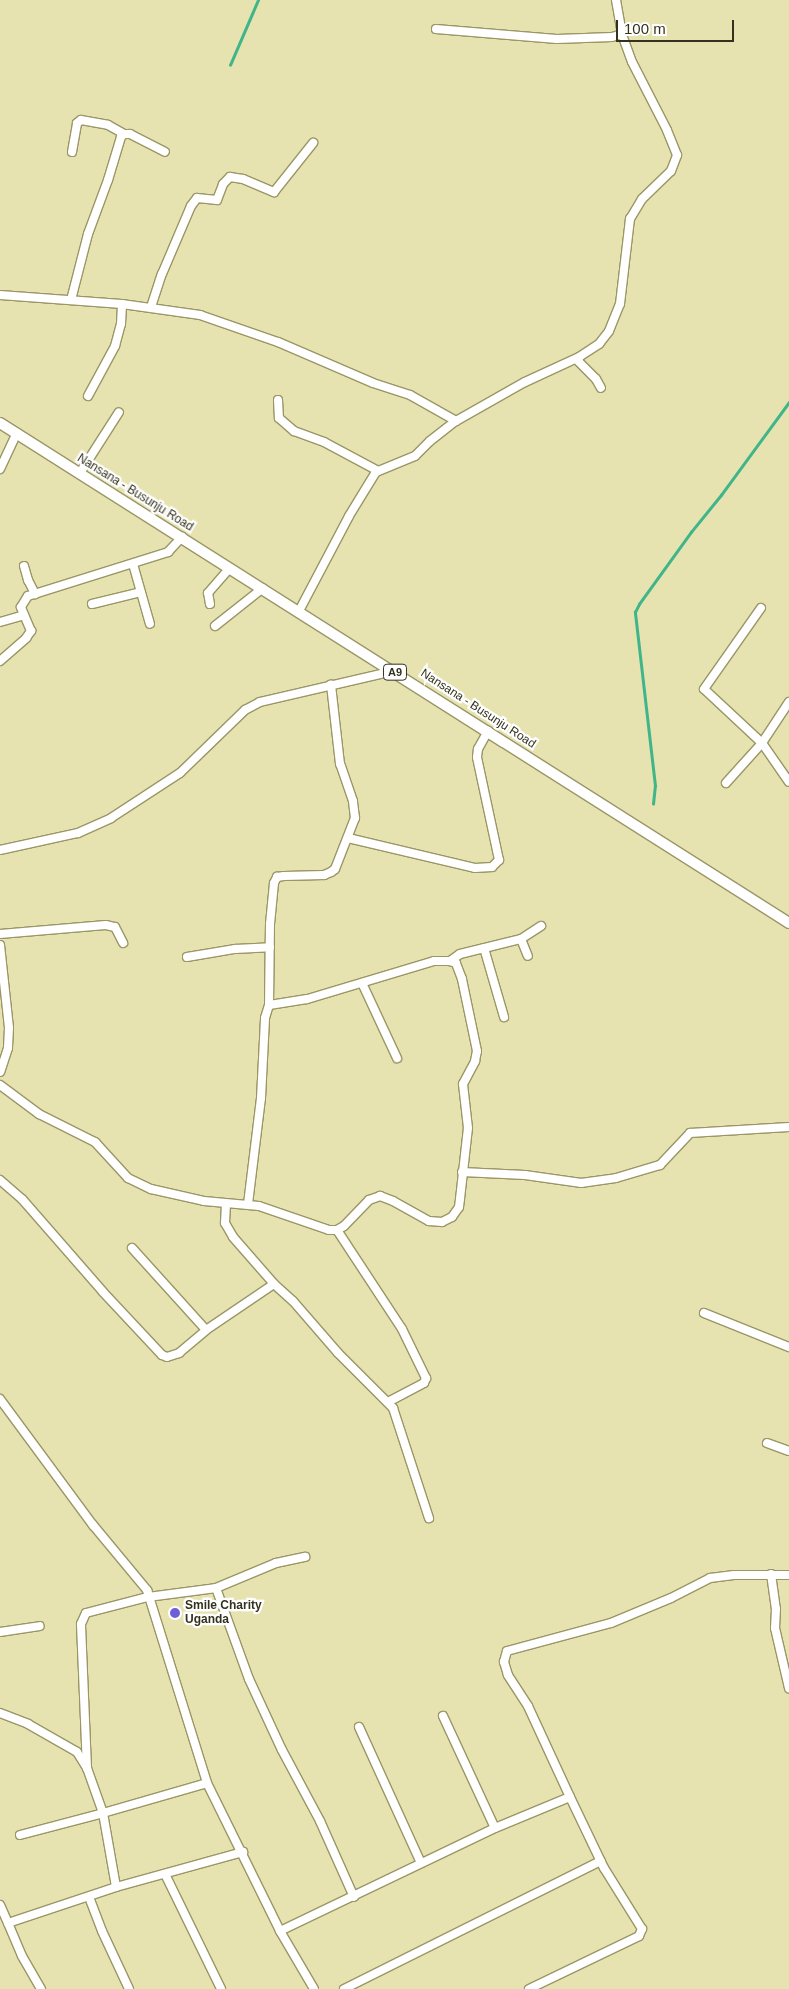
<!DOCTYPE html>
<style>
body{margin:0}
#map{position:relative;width:789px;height:1989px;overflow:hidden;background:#e6e3b0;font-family:Helvetica,sans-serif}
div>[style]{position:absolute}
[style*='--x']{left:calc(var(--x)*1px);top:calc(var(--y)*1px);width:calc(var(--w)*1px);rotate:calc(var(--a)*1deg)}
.stream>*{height:2.5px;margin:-1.25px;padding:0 1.25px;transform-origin:1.25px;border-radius:1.25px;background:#3fb589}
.roads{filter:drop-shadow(1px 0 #9a9666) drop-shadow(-1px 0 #9a9666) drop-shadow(0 1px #9a9666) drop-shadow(0 -1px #9a9666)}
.minor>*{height:8px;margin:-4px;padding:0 4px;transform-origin:4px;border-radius:4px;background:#fff}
.major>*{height:10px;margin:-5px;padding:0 5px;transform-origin:5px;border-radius:5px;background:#fff}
.dots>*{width:14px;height:14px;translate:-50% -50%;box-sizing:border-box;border:2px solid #fff;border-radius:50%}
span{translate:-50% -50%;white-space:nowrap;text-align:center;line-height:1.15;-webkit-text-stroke:4.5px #fff;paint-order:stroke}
.shield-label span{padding:1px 4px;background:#fff;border:1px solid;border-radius:4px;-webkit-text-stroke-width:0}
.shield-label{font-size:11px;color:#34321e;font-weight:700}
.street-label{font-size:12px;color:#34321e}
.poi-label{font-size:12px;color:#34321e;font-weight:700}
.left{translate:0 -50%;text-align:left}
.scale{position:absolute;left:616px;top:20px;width:118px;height:22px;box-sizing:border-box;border:2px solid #34321e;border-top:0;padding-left:6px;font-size:15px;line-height:18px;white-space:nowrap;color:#34321e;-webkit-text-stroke:4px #fff;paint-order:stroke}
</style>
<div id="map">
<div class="stream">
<i style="--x:230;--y:65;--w:71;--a:-66.7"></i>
<i style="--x:653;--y:804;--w:18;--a:-84"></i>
<i style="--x:655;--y:786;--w:175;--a:-96.6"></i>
<i style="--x:635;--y:612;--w:9;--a:-63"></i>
<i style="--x:639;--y:604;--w:89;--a:-54.2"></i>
<i style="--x:691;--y:532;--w:48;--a:-51"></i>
<i style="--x:721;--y:495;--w:115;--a:-53.8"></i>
</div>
<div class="roads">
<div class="minor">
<i style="--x:436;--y:29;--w:121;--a:4.7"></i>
<i style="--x:557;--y:39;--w:55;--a:-2.1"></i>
<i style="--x:612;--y:37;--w:10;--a:-17"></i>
<i style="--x:72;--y:152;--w:29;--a:-80"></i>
<i style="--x:77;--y:123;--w:5;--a:-37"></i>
<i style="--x:81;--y:120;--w:27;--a:10"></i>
<i style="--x:108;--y:125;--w:18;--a:29"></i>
<i style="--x:0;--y:295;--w:122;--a:4.2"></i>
<i style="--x:122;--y:304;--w:79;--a:8"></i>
<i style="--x:200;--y:315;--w:83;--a:19.1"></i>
<i style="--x:278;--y:342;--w:103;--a:23.3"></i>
<i style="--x:373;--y:383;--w:39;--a:18"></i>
<i style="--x:410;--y:395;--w:53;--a:29.5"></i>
<i style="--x:71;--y:300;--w:68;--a:-75.6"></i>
<i style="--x:88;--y:234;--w:58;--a:-69.7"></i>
<i style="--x:108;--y:180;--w:45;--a:-73.2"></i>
<i style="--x:121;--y:137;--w:4;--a:-45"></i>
<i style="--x:124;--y:134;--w:6;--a:0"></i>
<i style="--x:130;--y:134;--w:39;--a:27"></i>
<i style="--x:151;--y:307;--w:35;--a:-72"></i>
<i style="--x:162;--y:274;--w:74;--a:-66.9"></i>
<i style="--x:191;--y:206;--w:10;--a:-53"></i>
<i style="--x:197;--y:198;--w:20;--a:6"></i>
<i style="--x:217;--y:200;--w:17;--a:-69"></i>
<i style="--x:223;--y:184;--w:10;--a:-45"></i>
<i style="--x:230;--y:177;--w:13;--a:9"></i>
<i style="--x:243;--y:179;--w:34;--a:23"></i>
<i style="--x:274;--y:192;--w:63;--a:-51.5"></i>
<i style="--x:576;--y:359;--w:28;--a:45"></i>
<i style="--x:596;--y:379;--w:10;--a:61"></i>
<i style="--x:88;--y:396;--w:57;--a:-61.6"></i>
<i style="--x:115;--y:346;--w:23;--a:-75"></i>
<i style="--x:121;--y:324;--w:20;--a:-87"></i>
<i style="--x:278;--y:400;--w:18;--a:87"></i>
<i style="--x:279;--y:418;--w:20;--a:41"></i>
<i style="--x:294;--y:431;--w:32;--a:20"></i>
<i style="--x:324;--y:442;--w:61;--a:28.2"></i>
<i style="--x:0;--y:469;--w:40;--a:-65"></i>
<i style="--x:80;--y:473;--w:72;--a:-57.4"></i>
<i style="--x:133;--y:564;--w:62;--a:74.2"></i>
<i style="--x:24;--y:566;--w:15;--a:74"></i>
<i style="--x:28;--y:580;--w:16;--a:63"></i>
<i style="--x:92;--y:604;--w:50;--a:-13.8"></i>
<i style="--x:210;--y:604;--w:11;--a:-100"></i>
<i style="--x:208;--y:593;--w:33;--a:-49"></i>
<i style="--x:299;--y:611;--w:107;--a:-62.2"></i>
<i style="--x:349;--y:516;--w:52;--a:-58.5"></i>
<i style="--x:376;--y:472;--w:42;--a:-22.3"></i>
<i style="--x:415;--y:456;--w:21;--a:-45"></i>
<i style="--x:430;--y:441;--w:33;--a:-38"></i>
<i style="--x:456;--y:421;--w:79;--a:-29.5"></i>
<i style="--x:525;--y:382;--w:60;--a:-24.8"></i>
<i style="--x:579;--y:357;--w:24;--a:-33"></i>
<i style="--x:599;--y:344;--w:16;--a:-52"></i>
<i style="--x:609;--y:331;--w:29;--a:-68"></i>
<i style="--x:620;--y:304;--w:86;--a:-83.3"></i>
<i style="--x:630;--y:219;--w:23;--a:-59"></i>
<i style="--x:642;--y:199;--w:40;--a:-44"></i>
<i style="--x:671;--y:171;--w:17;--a:-69"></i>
<i style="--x:677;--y:155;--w:27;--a:-112"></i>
<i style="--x:667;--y:130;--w:76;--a:-117.2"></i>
<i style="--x:632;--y:62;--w:30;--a:-110"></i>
<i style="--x:622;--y:34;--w:35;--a:-100"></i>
<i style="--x:0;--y:622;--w:25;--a:-16"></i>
<i style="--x:215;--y:626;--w:61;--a:-38.4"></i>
<i style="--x:0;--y:661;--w:35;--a:-41"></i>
<i style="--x:26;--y:638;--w:9;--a:-54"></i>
<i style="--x:31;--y:631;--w:26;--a:-113"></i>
<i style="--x:21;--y:607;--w:13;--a:-58"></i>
<i style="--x:28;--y:596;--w:147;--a:-17.4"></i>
<i style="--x:168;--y:552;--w:21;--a:-47"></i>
<i style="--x:789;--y:702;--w:49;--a:123.4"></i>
<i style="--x:762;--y:743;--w:47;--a:55.3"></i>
<i style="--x:726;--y:783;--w:54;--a:-48"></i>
<i style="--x:762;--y:743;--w:79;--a:-137"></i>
<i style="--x:704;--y:689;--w:99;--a:-54.9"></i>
<i style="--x:348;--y:838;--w:130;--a:13.3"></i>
<i style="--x:475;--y:868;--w:17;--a:-3"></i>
<i style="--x:492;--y:867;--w:10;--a:-45"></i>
<i style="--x:499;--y:860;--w:105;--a:-102.1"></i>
<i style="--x:477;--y:757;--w:8;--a:-83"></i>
<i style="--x:478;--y:749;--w:21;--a:-61"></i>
<i style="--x:0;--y:850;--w:80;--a:-12.3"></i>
<i style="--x:78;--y:833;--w:36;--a:-24"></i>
<i style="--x:111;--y:818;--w:82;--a:-33.1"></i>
<i style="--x:180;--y:773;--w:91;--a:-44.1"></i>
<i style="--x:245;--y:710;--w:17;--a:-28"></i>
<i style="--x:260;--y:702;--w:137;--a:-13.1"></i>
<i style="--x:0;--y:934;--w:106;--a:-4.9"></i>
<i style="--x:106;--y:925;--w:9;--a:13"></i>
<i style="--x:115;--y:927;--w:18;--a:63"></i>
<i style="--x:521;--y:939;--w:18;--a:68"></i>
<i style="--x:0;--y:945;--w:83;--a:83.8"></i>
<i style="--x:9;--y:1028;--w:20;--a:93"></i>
<i style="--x:8;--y:1048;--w:25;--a:108"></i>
<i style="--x:484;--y:948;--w:72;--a:73.8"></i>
<i style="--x:187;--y:957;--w:49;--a:-9.5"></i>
<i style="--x:235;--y:949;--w:35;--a:-3"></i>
<i style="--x:450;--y:961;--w:12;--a:-35"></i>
<i style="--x:460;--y:954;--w:63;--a:-13.8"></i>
<i style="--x:521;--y:939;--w:24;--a:-33"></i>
<i style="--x:362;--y:983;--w:83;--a:65"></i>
<i style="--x:0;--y:1085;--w:49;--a:36.6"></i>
<i style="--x:39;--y:1114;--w:63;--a:26.6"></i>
<i style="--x:95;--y:1142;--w:49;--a:47.5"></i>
<i style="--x:128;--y:1178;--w:25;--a:26"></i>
<i style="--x:151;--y:1189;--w:54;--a:12.8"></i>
<i style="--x:204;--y:1201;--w:55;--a:5.2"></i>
<i style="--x:259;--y:1206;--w:74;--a:18.9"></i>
<i style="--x:329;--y:1230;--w:8;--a:0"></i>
<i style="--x:337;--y:1230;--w:8;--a:-30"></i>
<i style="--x:344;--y:1226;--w:36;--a:-46"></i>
<i style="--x:369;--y:1200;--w:12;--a:-20"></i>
<i style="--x:380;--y:1196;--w:14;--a:21"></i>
<i style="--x:393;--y:1201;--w:41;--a:29.1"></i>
<i style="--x:429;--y:1221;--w:13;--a:4"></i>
<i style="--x:442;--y:1222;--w:11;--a:-27"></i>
<i style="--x:452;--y:1217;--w:12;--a:-55"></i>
<i style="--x:459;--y:1207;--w:8;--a:-83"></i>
<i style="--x:460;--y:1199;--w:71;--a:-83.6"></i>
<i style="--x:468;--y:1128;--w:44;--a:-96.5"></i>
<i style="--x:463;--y:1084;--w:26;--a:-62"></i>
<i style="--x:475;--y:1061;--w:10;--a:-79"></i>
<i style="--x:477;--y:1051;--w:74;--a:-101.8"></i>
<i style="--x:462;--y:979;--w:17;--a:-111"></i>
<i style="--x:456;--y:963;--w:6;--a:-162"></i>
<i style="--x:450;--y:961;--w:16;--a:180"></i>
<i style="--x:434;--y:961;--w:133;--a:163.3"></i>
<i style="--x:307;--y:999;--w:38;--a:171"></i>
<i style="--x:462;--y:1172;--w:63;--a:2.7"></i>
<i style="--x:525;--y:1175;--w:57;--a:8.1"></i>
<i style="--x:581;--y:1183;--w:35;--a:-8"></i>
<i style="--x:616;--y:1178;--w:46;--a:-16.5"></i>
<i style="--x:660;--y:1165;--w:44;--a:-46.8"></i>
<i style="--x:690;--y:1133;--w:99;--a:-3.5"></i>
<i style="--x:0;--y:1180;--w:29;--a:41"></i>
<i style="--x:22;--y:1199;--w:123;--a:48.9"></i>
<i style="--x:103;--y:1292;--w:86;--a:46.9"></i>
<i style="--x:162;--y:1355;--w:5;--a:22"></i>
<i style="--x:167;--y:1357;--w:13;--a:-18"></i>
<i style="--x:179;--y:1353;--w:35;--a:-40"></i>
<i style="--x:206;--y:1330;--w:82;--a:-34.1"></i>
<i style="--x:274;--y:1284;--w:25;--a:42"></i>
<i style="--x:293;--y:1301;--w:69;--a:49.1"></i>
<i style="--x:338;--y:1353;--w:78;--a:45"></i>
<i style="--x:393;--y:1408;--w:116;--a:71.9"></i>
<i style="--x:226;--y:1204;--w:19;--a:93"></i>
<i style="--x:225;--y:1223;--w:16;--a:60"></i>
<i style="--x:233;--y:1237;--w:62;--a:48.9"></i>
<i style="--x:248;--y:1204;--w:107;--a:-83"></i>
<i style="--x:261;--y:1098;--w:80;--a:-87.1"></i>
<i style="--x:265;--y:1018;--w:14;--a:-73"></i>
<i style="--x:269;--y:1005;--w:81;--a:-89.3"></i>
<i style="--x:270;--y:924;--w:41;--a:-84.4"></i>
<i style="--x:274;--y:883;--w:7;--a:-63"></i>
<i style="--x:277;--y:877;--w:7;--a:-8"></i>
<i style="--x:284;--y:876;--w:40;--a:-1.4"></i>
<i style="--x:324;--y:875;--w:8;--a:-23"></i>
<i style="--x:331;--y:872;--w:5;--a:-37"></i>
<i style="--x:335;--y:869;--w:55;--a:-68.6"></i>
<i style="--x:355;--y:818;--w:17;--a:-97"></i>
<i style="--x:353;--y:801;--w:39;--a:-109"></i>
<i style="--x:340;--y:764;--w:80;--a:-96.5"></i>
<i style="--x:337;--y:1230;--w:118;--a:56.7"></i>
<i style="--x:402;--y:1329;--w:55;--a:63.9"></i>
<i style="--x:426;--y:1378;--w:5;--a:112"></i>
<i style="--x:424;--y:1383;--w:41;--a:152.2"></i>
<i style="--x:132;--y:1248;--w:110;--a:47.9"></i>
<i style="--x:704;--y:1313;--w:92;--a:21.8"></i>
<i style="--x:0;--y:1399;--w:157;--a:53.6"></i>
<i style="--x:93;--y:1525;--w:85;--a:50.3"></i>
<i style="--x:147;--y:1590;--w:202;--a:72.7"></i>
<i style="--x:207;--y:1783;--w:165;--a:63.7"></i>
<i style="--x:280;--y:1931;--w:67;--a:59.6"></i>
<i style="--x:767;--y:1443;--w:23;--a:20"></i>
<i style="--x:771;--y:1574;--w:35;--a:82"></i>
<i style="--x:776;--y:1609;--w:19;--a:93"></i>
<i style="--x:775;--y:1628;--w:62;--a:76.9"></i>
<i style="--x:216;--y:1588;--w:97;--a:70.1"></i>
<i style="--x:249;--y:1679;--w:78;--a:65.1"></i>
<i style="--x:282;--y:1750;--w:81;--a:61.8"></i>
<i style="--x:320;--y:1821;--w:83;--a:65.9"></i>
<i style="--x:0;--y:1632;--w:40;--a:-8.5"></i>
<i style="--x:0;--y:1713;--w:30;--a:21"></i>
<i style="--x:28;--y:1724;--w:56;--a:29.7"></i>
<i style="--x:77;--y:1752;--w:19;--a:58"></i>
<i style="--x:87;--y:1768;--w:48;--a:70.4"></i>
<i style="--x:103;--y:1813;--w:108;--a:-16.1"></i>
<i style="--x:443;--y:1716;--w:123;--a:65.1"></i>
<i style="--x:359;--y:1727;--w:149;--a:65.5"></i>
<i style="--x:87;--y:1768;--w:144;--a:-92.4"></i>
<i style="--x:81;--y:1624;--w:12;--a:-66"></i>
<i style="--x:86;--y:1613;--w:64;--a:-14.5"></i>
<i style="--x:148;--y:1597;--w:69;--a:-7.5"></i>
<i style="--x:216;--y:1588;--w:65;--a:-22.6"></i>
<i style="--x:276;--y:1563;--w:30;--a:-12"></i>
<i style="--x:20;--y:1835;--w:86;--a:-14.8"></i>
<i style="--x:103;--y:1813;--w:75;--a:80"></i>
<i style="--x:165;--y:1874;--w:128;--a:64"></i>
<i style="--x:89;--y:1897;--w:36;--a:69"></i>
<i style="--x:102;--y:1931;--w:64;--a:65"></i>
<i style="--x:0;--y:1905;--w:20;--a:66"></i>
<i style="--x:280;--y:1931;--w:238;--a:-25.6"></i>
<i style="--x:495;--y:1828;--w:81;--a:-22.5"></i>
<i style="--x:570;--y:1797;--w:100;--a:-114.8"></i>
<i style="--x:528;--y:1706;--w:37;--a:-123"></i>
<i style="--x:508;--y:1675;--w:14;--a:-107"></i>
<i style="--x:504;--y:1662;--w:11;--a:-75"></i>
<i style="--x:507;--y:1651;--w:108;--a:-15.1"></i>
<i style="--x:611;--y:1623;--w:65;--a:-22.6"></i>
<i style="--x:671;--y:1598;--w:44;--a:-27.1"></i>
<i style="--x:710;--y:1578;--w:24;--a:-7"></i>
<i style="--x:734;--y:1575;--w:55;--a:0"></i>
<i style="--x:41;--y:1989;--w:38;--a:-120"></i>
<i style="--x:22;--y:1956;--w:36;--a:-113"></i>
<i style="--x:8;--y:1923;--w:114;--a:-18.4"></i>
<i style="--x:116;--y:1887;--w:132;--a:-15.4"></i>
<i style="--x:344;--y:1989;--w:287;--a:-26.5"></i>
<i style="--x:529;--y:1989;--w:122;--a:-25.7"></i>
<i style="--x:639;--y:1936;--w:8;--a:-67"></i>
<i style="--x:642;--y:1929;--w:72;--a:-121.9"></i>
<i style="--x:604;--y:1868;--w:79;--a:-115.6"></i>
</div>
<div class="major">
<i style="--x:0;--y:423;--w:934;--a:32.36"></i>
</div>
</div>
<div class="dots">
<i style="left:175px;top:1613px;background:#6e5ed8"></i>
</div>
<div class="shield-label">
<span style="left:395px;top:672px">A9</span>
</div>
<div class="street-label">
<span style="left:135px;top:493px;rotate:32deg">Nansana - Busunju Road</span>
<span style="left:478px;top:709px;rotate:33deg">Nansana - Busunju Road</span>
</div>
<div class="poi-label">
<span class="left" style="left:185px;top:1613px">Smile Charity<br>Uganda</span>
</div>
<div class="scale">100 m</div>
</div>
